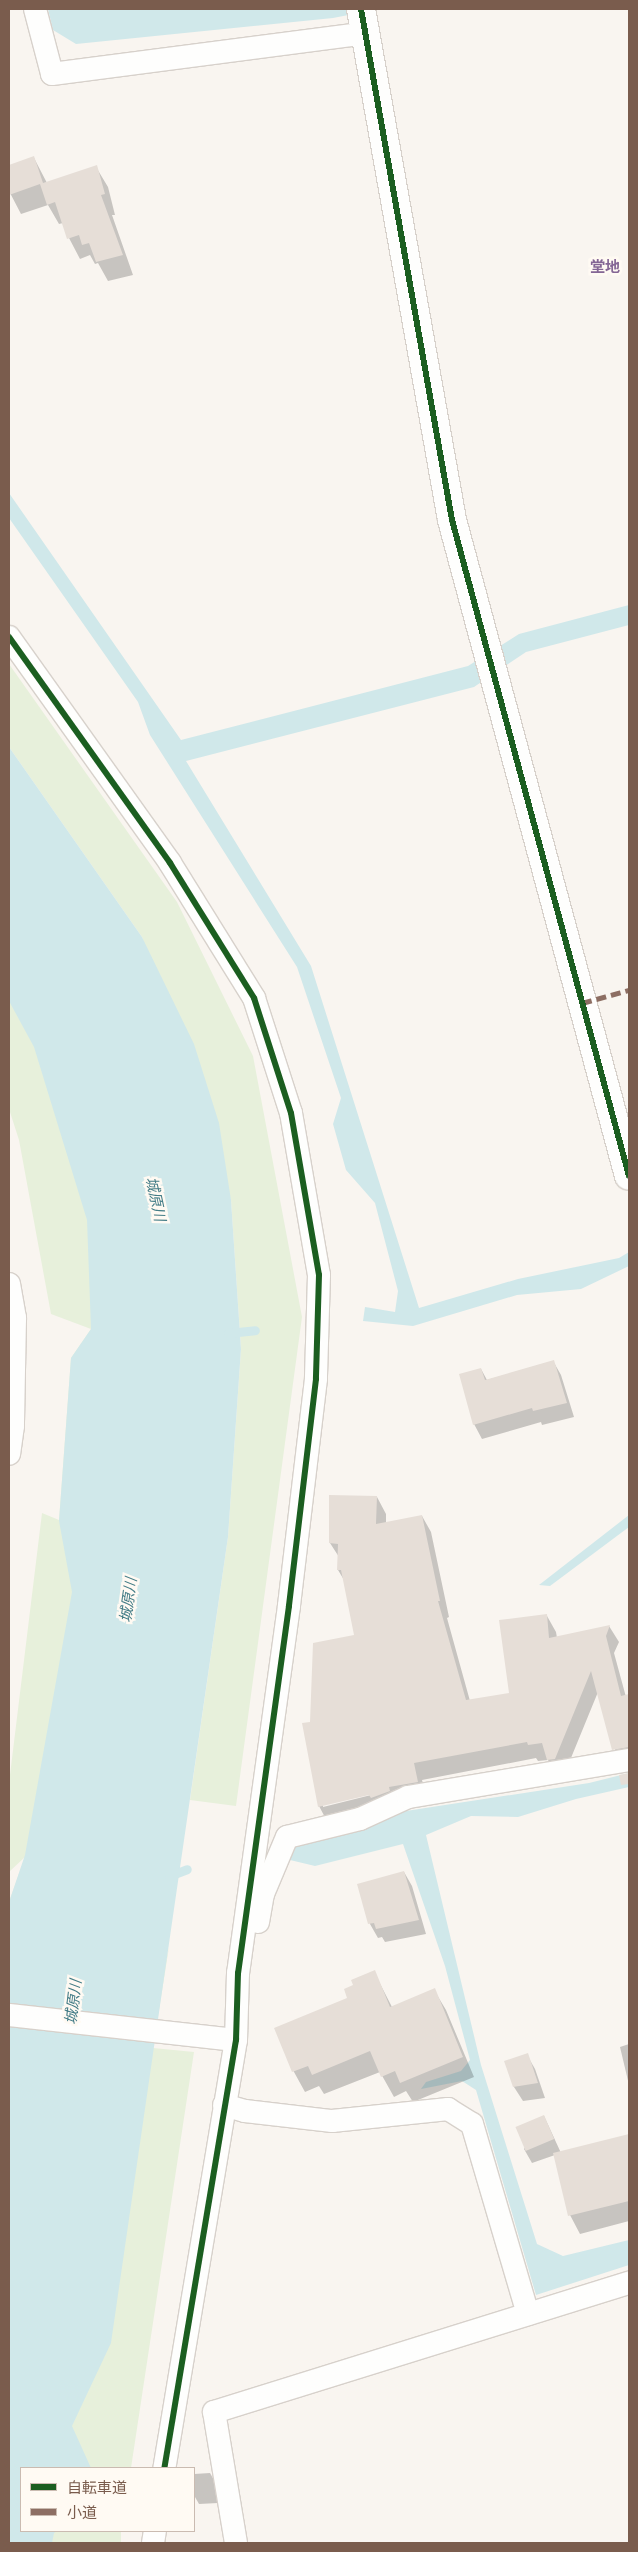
<!DOCTYPE html>
<meta charset="utf-8">
<style>
body{margin:0}
#map{position:relative;width:638px;height:2552px;overflow:hidden;background:#f9f5f0;font-family:Quicksand,"Noto Sans JP",sans-serif}
div>[style]{position:absolute}
[style*='--x']{left:calc(var(--x)*1px);top:calc(var(--y)*1px);width:calc(var(--w)*1px);rotate:calc(var(--a)*1deg)}
.green>*{inset:0;background:#e7f0db;transform-origin:0 0}
.water>*{inset:0;background:#d0e8ea}
.shadow>*{inset:0;background:#0003}
.stream>*{height:9px;margin:-4.5px;padding:0 4.5px;transform-origin:4.5px;border-radius:4.5px;background:#d0e8ea}
.building>*{inset:0;background:#e6ded7;transform-origin:0 0}
.roads{filter:drop-shadow(1px 0 #d7d1cb) drop-shadow(-1px 0 #d7d1cb) drop-shadow(0 1px #d7d1cb) drop-shadow(0 -1px #d7d1cb)}
.minor>*{height:22px;margin:-11px;padding:0 11px;transform-origin:11px;border-radius:11px;background:#fefefd}
.tertiary>*{height:28px;margin:-14px;padding:0 14px;transform-origin:14px;border-radius:14px;background:#fefefd}
.quiet>*{height:5px;margin-top:-2.5px;transform-origin:0;background:repeating-linear-gradient(90deg,#8d6e63 0 10px,transparent 0 15px)}
.cycleway>*{height:6px;margin:-3px;padding:0 3px;transform-origin:3px;border-radius:3px;background:#1b5e20}
span{translate:-50% -50%;white-space:nowrap;text-align:center;line-height:1.15;-webkit-text-stroke:5px #fffaf3;paint-order:stroke}
.neighbourhood-label{font-size:15px;color:#846695;font-weight:700}
.water-label{font-size:15px;color:#437c86;font-style:italic}
.frame{position:absolute;inset:0;border:10px solid #7a5c4d;pointer-events:none}
.legend{position:absolute;left:20px;top:2467px;width:175px;height:65px;box-sizing:border-box;background:#fffaf3;border:1px solid #cabbb1;margin:0;padding:6px 9px;list-style:none;font-size:15px;color:#7a5c4d}
.legend li{display:flex;align-items:center;gap:10px;height:25px}
.legend b{width:25px;border:1px solid #cabbb1}
</style>
<div id="map">
<div class="green">
<i style="clip-path:polygon(9px 664px,177px 902px,253px 1056px,302px 1317px,236px 1806px,190px 1800px,228px 1537px,241px 1349px,231px 1200px,142px 937px,9px 747px)"></i>
<i style="clip-path:polygon(9px 970px,122px 1238px,32px 1898px,9px 1902px,25px 1857px,9px 1872px,9px 1783px,42px 1513px,59px 1520px,71px 1358px,91px 1329px,51px 1314px,19px 1140px,9px 1109px)"></i>
<i style="clip-path:polygon(169px 1947px,153px 2048px,194px 2052px,131px 2468px,50px 2468px)"></i>
<i style="left:29px;top:2531px;width:92px;height:12px"></i>
</div>
<div class="water">
<i style="clip-path:polygon(48px 9px,379px 9px,333px 18px,76px 44px,53px 30px)"></i>
<i style="clip-path:polygon(9px 493px,181px 740px,468px 666px,519px 634px,629px 605px,629px 625px,526px 652px,474px 687px,186px 761px,311px 966px,419px 1308px,518px 1279px,619px 1258px,629px 1252px,629px 1266px,581px 1289px,517px 1295px,413px 1326px,363px 1321px,365px 1307px,395px 1312px,398px 1291px,375px 1203px,346px 1170px,333px 1124px,341px 1098px,297px 967px,150px 735px,138px 702px,9px 518px)"></i>
<i style="clip-path:polygon(9px 747px,142px 937px,194px 1044px,219px 1123px,231px 1200px,241px 1349px,228px 1537px,111px 2343px,72px 2426px,91px 2468px,21px 2468px,21px 2531px,57px 2531px,54px 2533px,52px 2543px,9px 2543px,9px 1902px,25px 1855px,72px 1592px,59px 1521px,71px 1358px,91px 1329px,87px 1220px,34px 1047px,9px 1001px)"></i>
<i style="clip-path:polygon(629px 1515px,629px 1527px,550px 1586px,539px 1585px)"></i>
<i style="clip-path:polygon(629px 1773px,629px 1787px,576px 1799px,518px 1817px,471px 1816px,426px 1835px,481px 2065px,537px 2244px,563px 2256px,629px 2240px,629px 2265px,536px 2295px,476px 2090px,462px 2081px,421px 2089px,426px 2082px,461px 2071px,470px 2060px,445px 1966px,403px 1844px,315px 1866px,290px 1860px,298px 1842px,406px 1811px,589px 1783px)"></i>
</div>
<div class="shadow">
<i style="clip-path:polygon(34px 158px,47px 183px,96px 167px,108px 187px,115px 215px,112px 215px,133px 275px,108px 281px,98px 263px,95px 264px,90px 255px,80px 259px,69px 238px,63px 223px,59px 224px,48px 205px,21px 214px,9px 191px,9px 166px)"></i>
<i style="clip-path:polygon(553px 1361px,561px 1375px,574px 1417px,542px 1425px,541px 1422px,482px 1439px,474px 1424px,481px 1369px,487px 1380px)"></i>
<i style="clip-path:polygon(evenodd,377px 1497px,386px 1514px,386px 1523px,422px 1516px,431px 1532px,449px 1617px,447px 1618px,470px 1701px,510px 1694px,547px 1616px,556px 1632px,557px 1638px,609px 1626px,619px 1642px,614px 1653px,626px 1697px,629px 1696px,629px 1758px,621px 1760px,612px 1744px,598px 1692px,564px 1775px,557px 1777px,548px 1760px,538px 1761px,536px 1758px,422px 1780px,427px 1798px,328px 1823px,319px 1806px,311px 1723px,355px 1636px,344px 1580px,338px 1570px,339px 1557px,330px 1543px,377px 1497px,374px 1792px,375px 1794px,323px 1807px,323px 1804px,374px 1792px)"></i>
<i style="clip-path:polygon(404px 1872px,412px 1886px,426px 1934px,385px 1942px,382px 1937px,378px 1938px,370px 1924px,359px 1885px)"></i>
<i style="clip-path:polygon(374px 1972px,392px 2007px,434px 1990px,446px 2010px,474px 2077px,413px 2102px,406px 2091px,394px 2097px,380px 2072px,324px 2094px,319px 2086px,305px 2092px,294px 2072px,276px 2029px,349px 1998px)"></i>
<i style="clip-path:polygon(629px 2044px,629px 2085px,620px 2047px)"></i>
<i style="clip-path:polygon(527px 2055px,535px 2069px,545px 2098px,523px 2101px,514px 2087px,506px 2062px)"></i>
<i style="clip-path:polygon(544px 2116px,561px 2153px,629px 2135px,629px 2221px,580px 2234px,570px 2215px,555px 2155px,532px 2163px,524px 2149px)"></i>
<i style="clip-path:polygon(210px 2473px,214px 2480px,218px 2503px,199px 2504px,195px 2497px,194px 2474px)"></i>
</div>
<div class="stream">
<i style="--x:228;--y:1333;--w:27;--a:-6"></i>
<i style="--x:169;--y:1876;--w:19;--a:-21"></i>
</div>
<div class="building">
<i style="clip-path:polygon(34px 156px,43px 183px,97px 165px,105px 194px,101px 195px,123px 255px,96px 262px,89px 243px,82px 245px,79px 235px,67px 239px,55px 202px,47px 205px,40px 184px,9px 195px,9px 165px)"></i>
<i style="clip-path:polygon(554px 1360px,567px 1403px,533px 1411px,532px 1408px,473px 1425px,459px 1374px,481px 1368px,485px 1380px)"></i>
<i style="clip-path:polygon(329px 1495px,377px 1496px,376px 1524px,422px 1515px,440px 1601px,438px 1601px,466px 1700px,509px 1693px,499px 1620px,547px 1614px,549px 1638px,610px 1625px,606px 1636px,621px 1696px,629px 1694px,629px 1747px,612px 1750px,591px 1671px,555px 1759px,547px 1760px,542px 1743px,528px 1745px,527px 1742px,414px 1763px,418px 1782px,389px 1787px,390px 1791px,371px 1798px,369px 1795px,318px 1807px,302px 1723px,310px 1722px,313px 1643px,354px 1635px,341px 1570px,337px 1570px,338px 1544px,329px 1543px)"></i>
<i style="clip-path:polygon(629px 1773px,629px 1784px,621px 1785px,619px 1775px)"></i>
<i style="clip-path:polygon(404px 1871px,419px 1920px,376px 1929px,374px 1923px,368px 1924px,357px 1884px)"></i>
<i style="clip-path:polygon(375px 1970px,390px 2007px,435px 1988px,463px 2057px,400px 2083px,395px 2071px,381px 2077px,370px 2051px,312px 2075px,308px 2066px,292px 2072px,274px 2028px,347px 1998px,344px 1989px,353px 1985px,351px 1980px)"></i>
<i style="clip-path:polygon(528px 2053px,538px 2083px,513px 2087px,504px 2061px)"></i>
<i style="left:544px;top:2115px;width:26px;height:31px;rotate:67deg"></i>
<i style="clip-path:polygon(629px 2134px,629px 2201px,568px 2216px,553px 2153px)"></i>
</div>
<div class="roads">
<div class="minor">
<i style="--x:35;--y:9;--w:67;--a:75.3"></i>
<i style="--x:52;--y:74;--w:317;--a:-7.4"></i>
<i style="--x:9;--y:637;--w:277;--a:54.5"></i>
<i style="--x:170;--y:863;--w:159;--a:58.1"></i>
<i style="--x:254;--y:998;--w:121;--a:72.2"></i>
<i style="--x:291;--y:1113;--w:164;--a:80.2"></i>
<i style="--x:319;--y:1275;--w:104;--a:91.7"></i>
<i style="--x:316;--y:1379;--w:229;--a:96.8"></i>
<i style="--x:289;--y:1606;--w:371;--a:97.9"></i>
<i style="--x:238;--y:1973;--w:67;--a:91.7"></i>
<i style="--x:236;--y:2040;--w:434;--a:99.5"></i>
<i style="--x:9;--y:1284;--w:35;--a:80"></i>
<i style="--x:15;--y:1318;--w:108;--a:91.1"></i>
<i style="--x:13;--y:1426;--w:28;--a:98"></i>
<i style="--x:258;--y:1922;--w:28;--a:-80"></i>
<i style="--x:263;--y:1894;--w:62;--a:-67.2"></i>
<i style="--x:287;--y:1837;--w:75;--a:-13.9"></i>
<i style="--x:360;--y:1819;--w:53;--a:-24.6"></i>
<i style="--x:408;--y:1797;--w:224;--a:-9.5"></i>
<i style="--x:9;--y:2015;--w:228;--a:6.3"></i>
<i style="--x:224;--y:2105;--w:22;--a:16"></i>
<i style="--x:245;--y:2111;--w:88;--a:6.6"></i>
<i style="--x:332;--y:2121;--w:117;--a:-5.9"></i>
<i style="--x:448;--y:2109;--w:28;--a:32"></i>
<i style="--x:472;--y:2124;--w:198;--a:73.6"></i>
<i style="--x:153;--y:2543;--w:12;--a:-81"></i>
<i style="--x:236;--y:2543;--w:133;--a:-99.5"></i>
<i style="--x:214;--y:2412;--w:435;--a:-17.3"></i>
</div>
<div class="tertiary">
<i style="--x:361;--y:9;--w:519;--a:79.9"></i>
<i style="--x:452;--y:520;--w:679;--a:74.9"></i>
</div>
</div>
<div class="quiet">
<i style="--x:582;--y:1003;--w:49;--a:-15.5"></i>
</div>
<div class="cycleway">
<i style="--x:361;--y:9;--w:519;--a:79.9"></i>
<i style="--x:452;--y:520;--w:679;--a:74.9"></i>
<i style="--x:9;--y:637;--w:277;--a:54.5"></i>
<i style="--x:170;--y:863;--w:159;--a:58.1"></i>
<i style="--x:254;--y:998;--w:121;--a:72.2"></i>
<i style="--x:291;--y:1113;--w:164;--a:80.2"></i>
<i style="--x:319;--y:1275;--w:104;--a:91.7"></i>
<i style="--x:316;--y:1379;--w:229;--a:96.8"></i>
<i style="--x:289;--y:1606;--w:371;--a:97.9"></i>
<i style="--x:238;--y:1973;--w:67;--a:91.7"></i>
<i style="--x:236;--y:2040;--w:434;--a:99.5"></i>
</div>
<div class="neighbourhood-label">
<span style="left:605px;top:267px">堂地</span>
</div>
<div class="water-label">
<span style="left:156px;top:1199px;rotate:78deg">城原川</span>
<span style="left:128px;top:1600px;rotate:-82deg">城原川</span>
<span style="left:73px;top:2002px;rotate:-83deg">城原川</span>
</div>
<div class="frame"></div>
<ul class="legend">
<li><b style="height:6px;background:#1b5e20"></b>自転車道</li>
<li><b style="height:6px;background:#8d6e63"></b>小道</li>
</ul>
</div>
